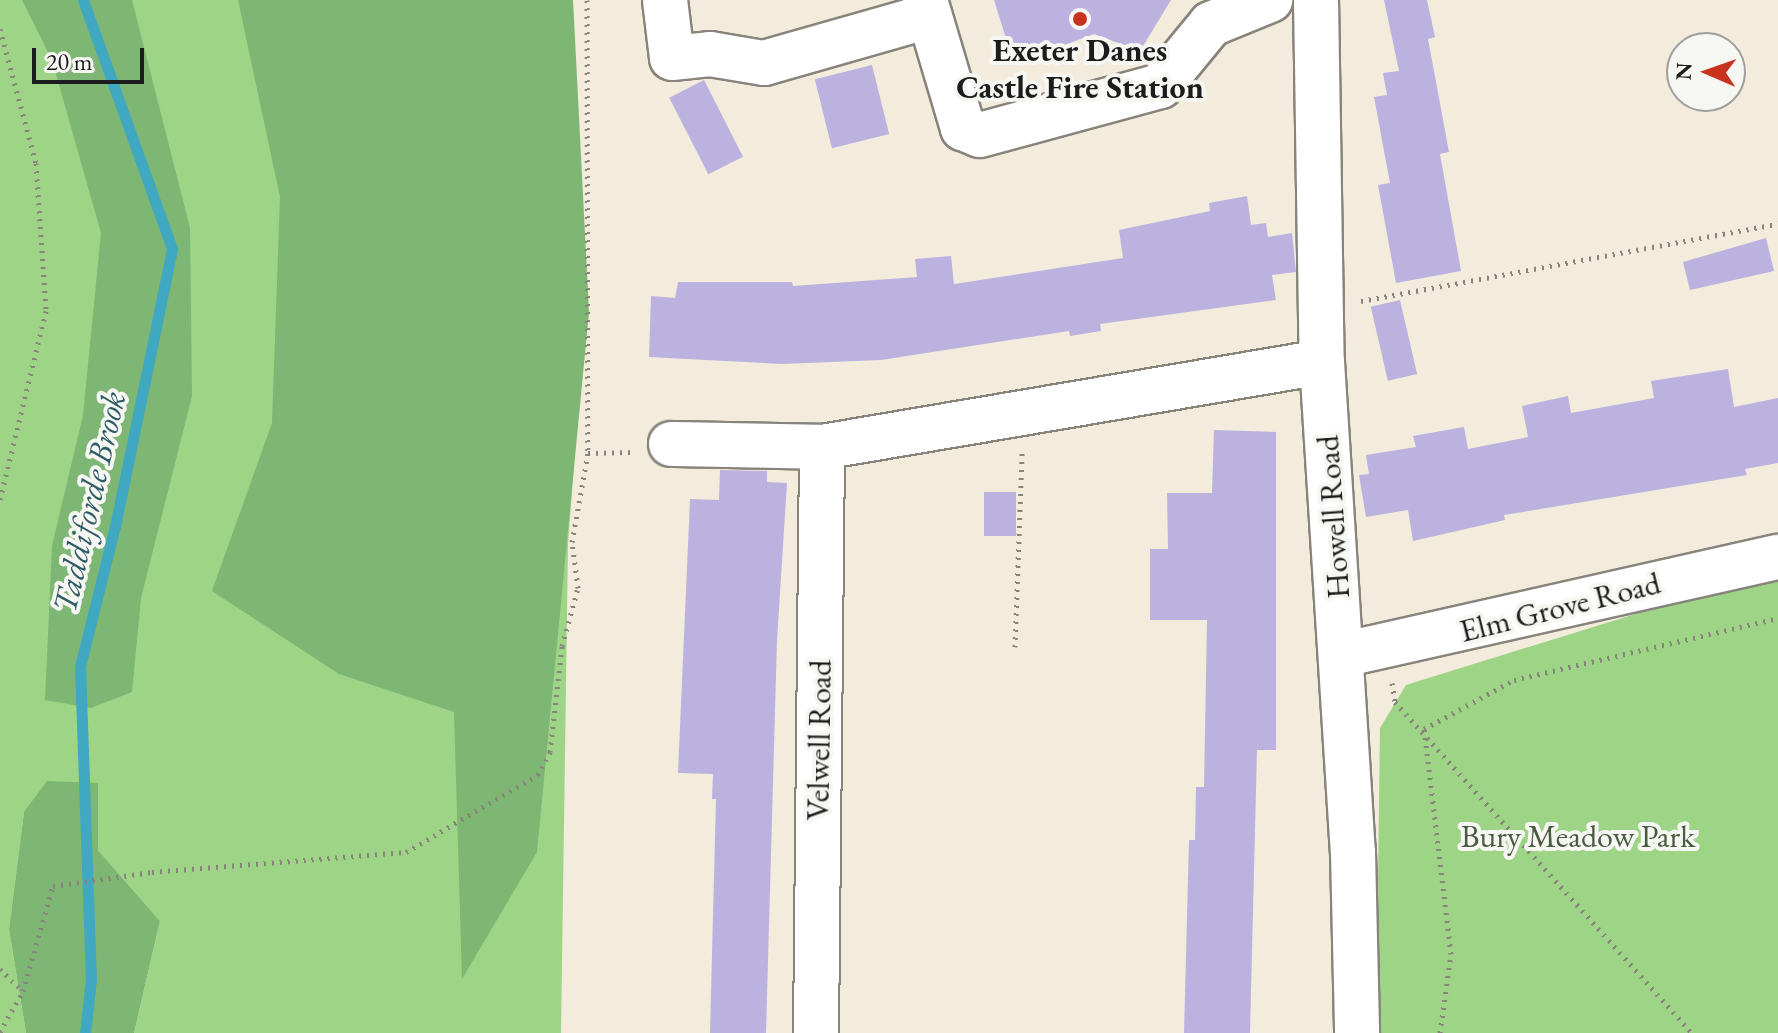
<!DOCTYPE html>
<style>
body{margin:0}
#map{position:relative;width:1778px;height:1033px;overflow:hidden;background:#f3ebdb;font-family:"EB Garamond",serif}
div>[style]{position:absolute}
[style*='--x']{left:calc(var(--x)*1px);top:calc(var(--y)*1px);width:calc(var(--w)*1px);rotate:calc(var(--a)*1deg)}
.green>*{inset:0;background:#9dd486}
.forest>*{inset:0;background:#7eb673}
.stream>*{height:11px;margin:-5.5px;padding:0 5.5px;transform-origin:5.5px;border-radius:5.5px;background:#41a8c1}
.building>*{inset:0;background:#bcb2e0;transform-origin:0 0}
.path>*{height:5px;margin-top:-2.5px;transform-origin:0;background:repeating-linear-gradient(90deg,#88847c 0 2px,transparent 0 8px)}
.roads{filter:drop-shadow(2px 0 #88847c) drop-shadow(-2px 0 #88847c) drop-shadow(0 2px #88847c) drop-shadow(0 -2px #88847c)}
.minor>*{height:44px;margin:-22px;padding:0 22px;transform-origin:22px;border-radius:22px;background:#fff}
.dots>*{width:22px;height:22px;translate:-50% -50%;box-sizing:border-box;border:4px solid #f6f6f2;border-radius:50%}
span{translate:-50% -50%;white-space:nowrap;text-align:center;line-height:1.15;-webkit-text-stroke:8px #f6f6f2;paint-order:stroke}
.poi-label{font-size:32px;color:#1c1c1c;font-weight:700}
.street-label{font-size:32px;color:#1c1c1c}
.park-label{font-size:32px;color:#495c41}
.water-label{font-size:34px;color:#2d5b66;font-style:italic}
.north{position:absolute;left:1666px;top:32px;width:80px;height:80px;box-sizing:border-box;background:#f6f6f2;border:2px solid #9f9f9c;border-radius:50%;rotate:272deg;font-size:22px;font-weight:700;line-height:32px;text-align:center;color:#1c1c1c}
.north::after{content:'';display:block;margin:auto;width:28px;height:36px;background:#c8321e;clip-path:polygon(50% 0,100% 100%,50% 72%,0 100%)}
.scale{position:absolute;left:32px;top:48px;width:112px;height:36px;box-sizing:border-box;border:4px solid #1c1c1c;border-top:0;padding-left:10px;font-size:24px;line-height:28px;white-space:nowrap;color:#1c1c1c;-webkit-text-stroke:6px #f6f6f2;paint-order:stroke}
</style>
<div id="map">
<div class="green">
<i style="clip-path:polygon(0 0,572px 0,586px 305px,568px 545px,561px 1033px,134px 1033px,160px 921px,98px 850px,98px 783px,24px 812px,9px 929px,26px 1033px,0 1033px)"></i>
<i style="clip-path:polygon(1778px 580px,1778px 1033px,1376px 1033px,1380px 728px,1406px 685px,1674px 602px)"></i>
</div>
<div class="forest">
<i style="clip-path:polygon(22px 0,132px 0,190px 228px,192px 396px,141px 598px,132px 692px,91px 708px,45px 700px,52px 546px,83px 415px,101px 233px,52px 60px)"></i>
<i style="clip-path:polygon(238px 0,573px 0,589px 312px,537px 852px,462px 979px,454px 712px,339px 674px,212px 591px,272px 423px,280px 197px)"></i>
<i style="clip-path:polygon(47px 781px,98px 783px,98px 850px,160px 921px,134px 1033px,26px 1033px,9px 929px,24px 812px)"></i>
</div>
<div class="stream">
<i style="--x:83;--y:0;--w:264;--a:70.3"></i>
<i style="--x:172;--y:249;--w:283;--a:101.6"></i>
<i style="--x:115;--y:526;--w:144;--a:104"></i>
<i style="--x:80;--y:666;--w:313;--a:88"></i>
<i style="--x:91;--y:979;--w:54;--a:96.3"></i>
</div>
<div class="building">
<i style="clip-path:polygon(994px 0,1171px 0,1140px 51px,1094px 34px,1014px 64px)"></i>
<i style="clip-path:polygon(1384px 0,1427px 0,1435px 37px,1428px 39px,1449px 152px,1440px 154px,1461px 271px,1396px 283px,1378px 185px,1390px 183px,1374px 97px,1387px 95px,1383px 73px,1399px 71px)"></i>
<i style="left:872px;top:65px;width:71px;height:59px;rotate:76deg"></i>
<i style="left:704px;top:80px;width:86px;height:39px;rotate:63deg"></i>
<i style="clip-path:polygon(1247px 196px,1251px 225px,1266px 223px,1268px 237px,1292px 233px,1296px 272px,1272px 275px,1276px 300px,1100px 324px,1101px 331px,1070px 336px,1069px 331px,881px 360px,782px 364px,649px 357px,651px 296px,675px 298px,678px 282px,792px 282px,793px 286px,917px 277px,915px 259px,951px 256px,954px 284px,1123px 258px,1119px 230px,1210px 211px,1209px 203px)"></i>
<i style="clip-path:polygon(1766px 238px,1774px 271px,1690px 290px,1683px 262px)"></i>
<i style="left:1400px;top:300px;width:76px;height:30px;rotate:77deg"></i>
<i style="clip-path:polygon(1728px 369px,1734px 407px,1778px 398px,1778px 463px,1745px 469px,1747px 475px,1504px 515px,1505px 520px,1413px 541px,1408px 510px,1366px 517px,1359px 475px,1369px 474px,1366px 455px,1416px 447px,1413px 436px,1464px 427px,1468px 449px,1528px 437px,1522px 406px,1568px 396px,1571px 413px,1654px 398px,1651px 381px)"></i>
<i style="clip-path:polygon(1214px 430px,1276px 432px,1276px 750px,1257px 750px,1250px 1033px,1184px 1033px,1189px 840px,1195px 840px,1196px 787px,1204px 787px,1207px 620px,1150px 620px,1150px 549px,1168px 549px,1167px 493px,1212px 493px)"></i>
<i style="clip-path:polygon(720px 470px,767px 471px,767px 482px,787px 483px,777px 640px,766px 1033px,710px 1033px,716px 799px,712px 799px,713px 774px,678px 773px,690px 499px,719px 500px)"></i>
<i style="left:1016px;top:492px;width:44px;height:32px;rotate:90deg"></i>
</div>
<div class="path">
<i style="--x:587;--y:0;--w:453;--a:89.9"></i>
<i style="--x:588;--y:453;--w:45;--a:-1.3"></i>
<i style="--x:0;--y:29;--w:139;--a:75"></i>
<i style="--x:36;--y:163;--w:148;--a:86.1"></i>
<i style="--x:46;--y:311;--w:194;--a:103.7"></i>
<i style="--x:1361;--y:301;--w:424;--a:-10.5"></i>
<i style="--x:1015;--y:647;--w:194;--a:-87.9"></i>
<i style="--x:1392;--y:683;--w:19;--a:81"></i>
<i style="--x:1395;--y:702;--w:445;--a:48.1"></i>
<i style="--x:0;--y:969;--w:32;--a:44"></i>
<i style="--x:0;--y:1032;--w:47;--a:-60.7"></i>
<i style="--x:23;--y:991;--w:109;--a:-74.1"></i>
<i style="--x:53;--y:886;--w:100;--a:-8"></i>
<i style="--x:152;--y:872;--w:255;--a:-4.5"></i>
<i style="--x:406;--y:852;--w:153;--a:-30.3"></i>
<i style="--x:538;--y:775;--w:26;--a:-62"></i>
<i style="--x:550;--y:752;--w:107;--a:-83.5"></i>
<i style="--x:562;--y:646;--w:60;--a:-74.6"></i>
<i style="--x:578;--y:588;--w:46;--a:-97.4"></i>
<i style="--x:572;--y:542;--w:90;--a:-79.8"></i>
<i style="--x:1440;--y:1033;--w:80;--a:-82.1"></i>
<i style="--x:1451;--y:954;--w:227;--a:-96.8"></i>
<i style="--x:1424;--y:729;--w:102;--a:-28.6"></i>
<i style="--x:1514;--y:680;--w:271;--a:-13.2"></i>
</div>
<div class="roads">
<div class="minor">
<i style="--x:665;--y:0;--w:58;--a:83.1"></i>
<i style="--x:672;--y:58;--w:38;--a:-6"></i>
<i style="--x:710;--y:54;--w:55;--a:9.5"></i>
<i style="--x:764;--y:63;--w:172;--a:-15.9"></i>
<i style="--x:925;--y:0;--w:134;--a:73.5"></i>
<i style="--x:963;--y:128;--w:18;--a:22"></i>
<i style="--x:980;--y:135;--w:187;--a:-15.2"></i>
<i style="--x:1160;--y:86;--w:80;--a:-50.6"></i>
<i style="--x:1211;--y:24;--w:64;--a:-22.1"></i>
<i style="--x:1316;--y:0;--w:362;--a:89.1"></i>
<i style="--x:1322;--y:362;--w:491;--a:86.4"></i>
<i style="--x:1353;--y:852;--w:181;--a:88.7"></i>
<i style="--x:671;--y:444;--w:151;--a:1.1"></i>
<i style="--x:822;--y:447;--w:507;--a:-9.65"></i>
<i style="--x:1342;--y:655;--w:447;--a:-12.7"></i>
<i style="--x:816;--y:1033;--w:586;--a:-89.41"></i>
</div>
</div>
<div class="dots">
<i style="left:1080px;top:19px;background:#c8321e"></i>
</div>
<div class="poi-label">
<span style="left:1080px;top:69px">Exeter Danes<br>Castle Fire Station</span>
</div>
<div class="street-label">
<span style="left:1333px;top:517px;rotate:-94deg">Howell Road</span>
<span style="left:1560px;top:607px;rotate:-14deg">Elm Grove Road</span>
<span style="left:819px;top:740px;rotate:-89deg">Velwell Road</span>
</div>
<div class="park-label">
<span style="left:1578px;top:836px">Bury Meadow Park</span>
</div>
<div class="water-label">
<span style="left:89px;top:502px;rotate:-77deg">Taddiforde Brook</span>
</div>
<div class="north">N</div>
<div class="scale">20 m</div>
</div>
